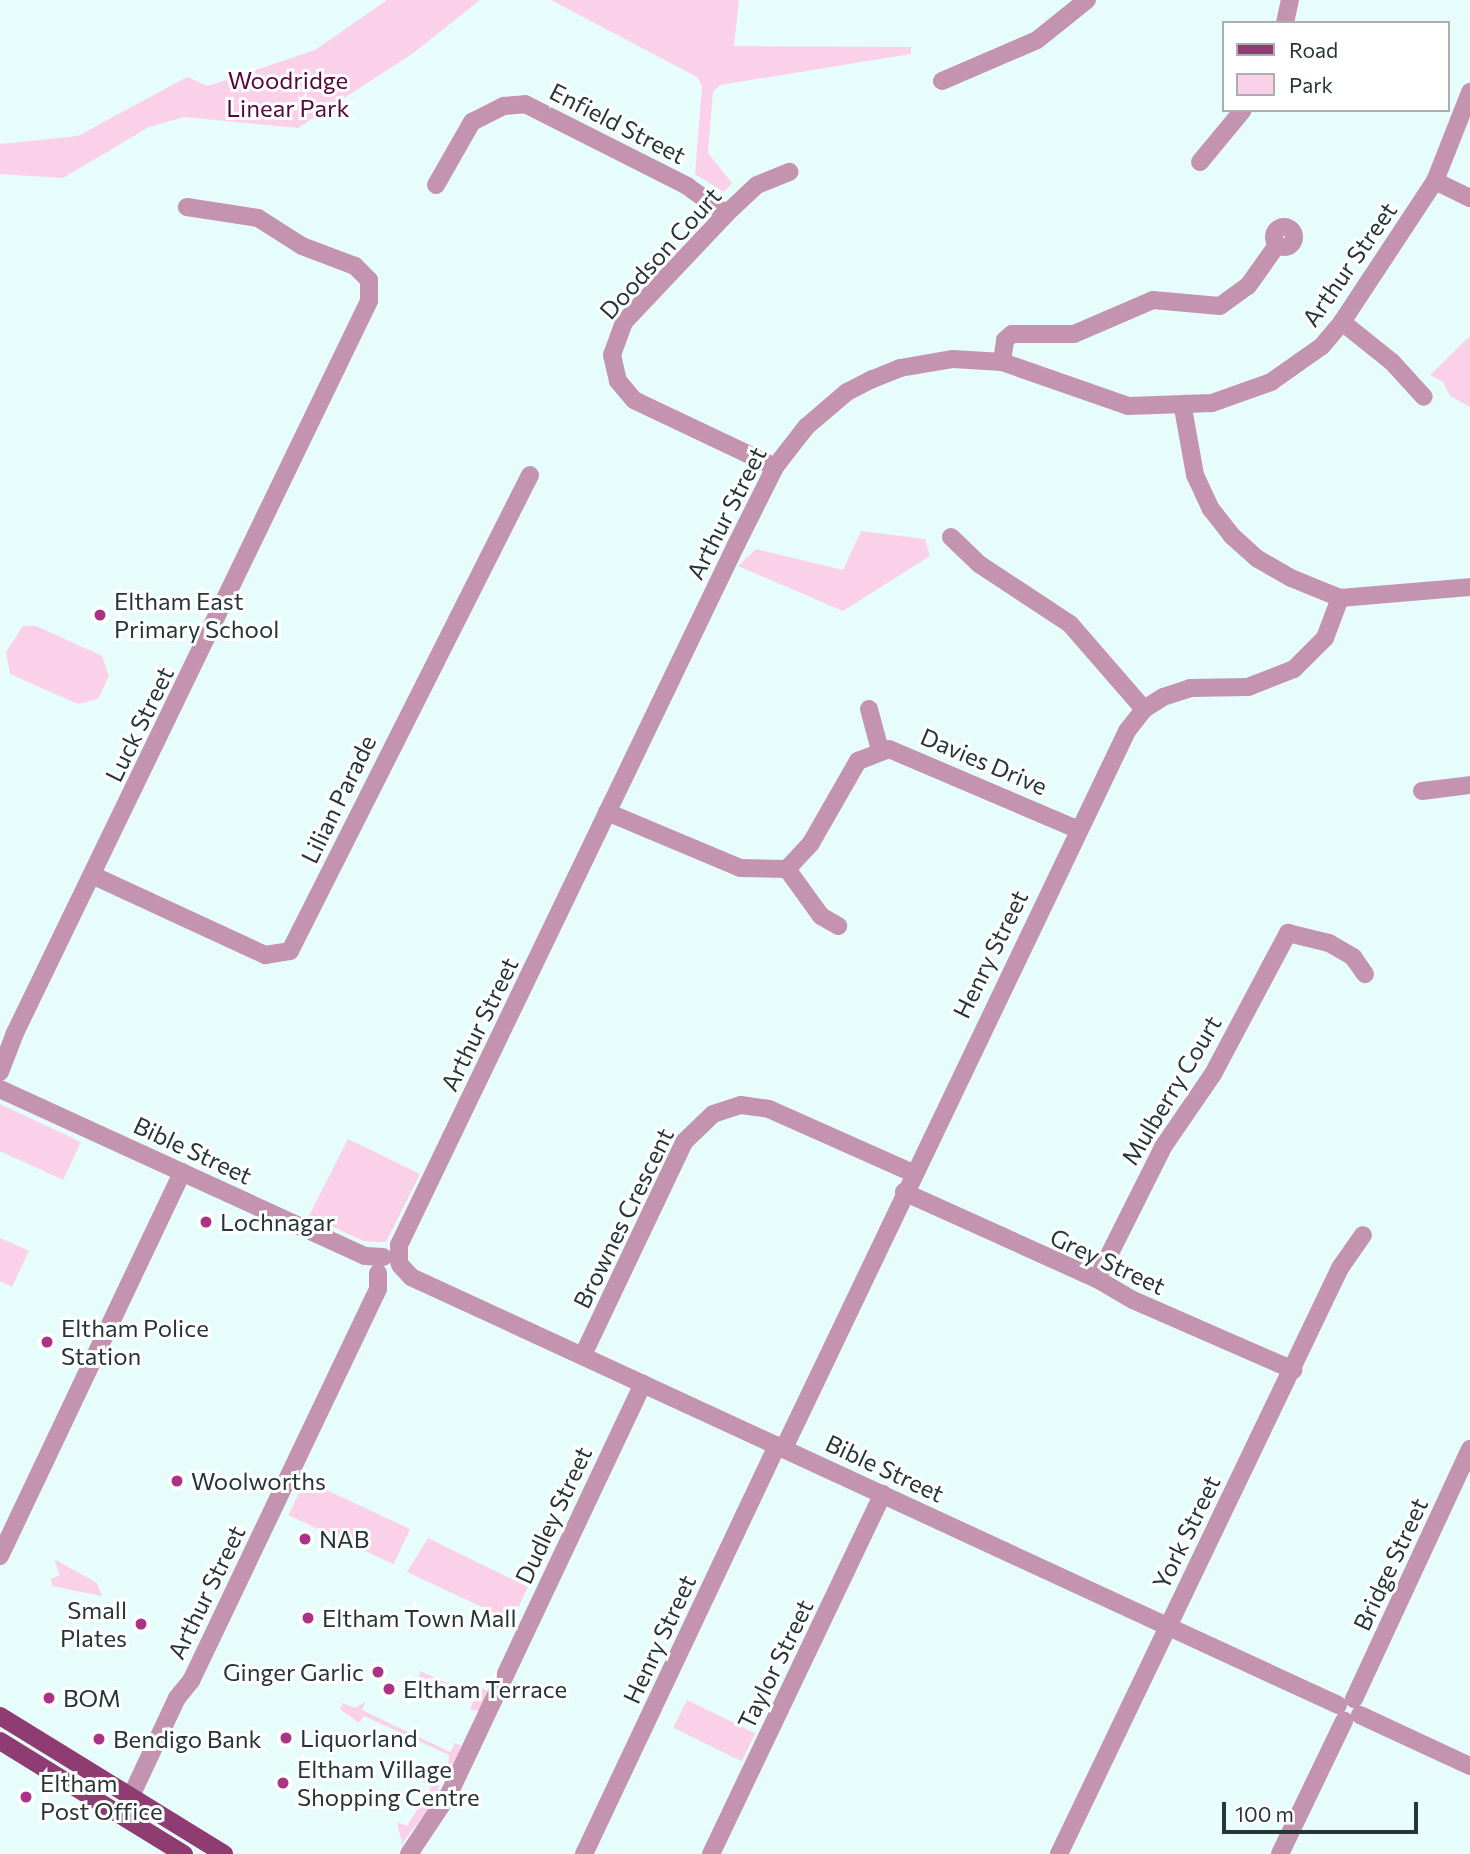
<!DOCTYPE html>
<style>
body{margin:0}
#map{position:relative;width:1470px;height:1854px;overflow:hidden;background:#e6fdfc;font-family:Commissioner,sans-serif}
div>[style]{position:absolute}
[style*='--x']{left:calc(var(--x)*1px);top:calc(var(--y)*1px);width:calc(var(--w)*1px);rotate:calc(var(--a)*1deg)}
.green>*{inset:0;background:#fad1e8;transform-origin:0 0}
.minor>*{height:18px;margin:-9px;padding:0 9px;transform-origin:9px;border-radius:9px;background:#c393af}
.minor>.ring{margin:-9px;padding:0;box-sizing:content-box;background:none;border:18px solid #c393af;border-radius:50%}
.major>*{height:18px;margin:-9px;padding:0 9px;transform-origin:9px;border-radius:9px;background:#8f3c73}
.dots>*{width:19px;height:19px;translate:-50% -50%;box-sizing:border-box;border:4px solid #fff;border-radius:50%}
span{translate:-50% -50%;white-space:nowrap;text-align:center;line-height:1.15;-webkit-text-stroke:6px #fff;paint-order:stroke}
.park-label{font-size:24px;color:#550740}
.street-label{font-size:24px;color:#263635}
.poi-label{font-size:24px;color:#263635}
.left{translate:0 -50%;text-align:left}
.right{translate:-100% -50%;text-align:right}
.legend{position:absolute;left:1222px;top:21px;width:228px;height:91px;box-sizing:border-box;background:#fff;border:2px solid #a8afae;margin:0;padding:9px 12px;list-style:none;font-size:21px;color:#263635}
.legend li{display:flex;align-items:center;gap:14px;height:35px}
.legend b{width:35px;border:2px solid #a8afae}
.scale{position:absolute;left:1222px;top:1802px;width:196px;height:32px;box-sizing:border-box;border:4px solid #263635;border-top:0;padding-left:9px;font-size:21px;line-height:24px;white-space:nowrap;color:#263635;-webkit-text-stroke:5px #fff;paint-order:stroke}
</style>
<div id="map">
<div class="green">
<i style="clip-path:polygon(387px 0,480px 0,412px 54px,298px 128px,184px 117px,149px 127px,63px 178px,0 174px,0 144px,78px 136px,187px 77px,208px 86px,315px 50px)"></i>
<i style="clip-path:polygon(551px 0,739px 0,734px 46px,911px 47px,911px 54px,720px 85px,713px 92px,708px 153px,732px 183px,724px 192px,695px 174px,702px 86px,697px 77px)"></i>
<i style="clip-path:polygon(1470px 336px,1470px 407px,1450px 396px,1443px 382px,1430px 375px)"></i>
<i style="clip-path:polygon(861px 531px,925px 539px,930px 556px,843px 611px,738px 566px,756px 549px,843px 570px)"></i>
<i style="clip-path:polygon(23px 626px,36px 626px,102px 656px,109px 676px,98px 699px,78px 704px,10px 674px,6px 652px)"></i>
<i style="clip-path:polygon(0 1104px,81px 1142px,63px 1180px,0 1151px)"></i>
<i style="clip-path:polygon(348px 1139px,420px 1174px,386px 1242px,364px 1241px,309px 1216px)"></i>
<i style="clip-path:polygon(0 1238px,29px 1251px,12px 1287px,0 1281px)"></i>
<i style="left:305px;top:1480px;width:116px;height:39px;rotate:25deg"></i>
<i style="clip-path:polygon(428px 1538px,528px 1587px,510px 1625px,508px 1619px,407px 1572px)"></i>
<i style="clip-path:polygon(54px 1559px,97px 1583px,102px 1596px,52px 1586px,51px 1579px,60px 1575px)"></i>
<i style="clip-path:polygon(420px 1671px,476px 1696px,480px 1687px,487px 1691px,480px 1711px,470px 1710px,474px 1699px,427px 1678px,422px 1688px,418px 1686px)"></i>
<i style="left:687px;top:1700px;width:76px;height:31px;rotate:26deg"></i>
<i style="clip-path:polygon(365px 1702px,362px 1710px,450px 1752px,455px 1743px,461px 1745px,455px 1763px,448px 1766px,449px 1755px,364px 1716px,359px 1723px,340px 1709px,343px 1703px,355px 1708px)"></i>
<i style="clip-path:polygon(429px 1778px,439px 1786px,437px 1799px,403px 1842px,403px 1848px,397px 1822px,407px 1826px,431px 1788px,422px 1781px)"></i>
</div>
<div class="minor">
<i style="--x:1285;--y:23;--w:24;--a:-78"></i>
<i style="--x:942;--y:81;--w:103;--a:-23.3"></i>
<i style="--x:1037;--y:40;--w:64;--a:-38.7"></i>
<i style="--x:1200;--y:162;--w:67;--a:-50.4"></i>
<i style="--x:1435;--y:181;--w:39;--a:26"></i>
<i style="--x:436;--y:185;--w:73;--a:-60.3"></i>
<i style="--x:472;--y:122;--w:36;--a:-27"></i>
<i style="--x:504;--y:106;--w:21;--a:-5"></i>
<i style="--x:525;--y:104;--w:182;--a:26.8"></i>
<i style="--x:687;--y:186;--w:48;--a:35.7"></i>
<i class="ring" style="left:1274px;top:227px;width:2px;height:2px"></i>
<i style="--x:1342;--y:322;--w:64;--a:38.7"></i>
<i style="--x:1392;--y:362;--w:47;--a:47.6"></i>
<i style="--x:1002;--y:362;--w:22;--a:-82"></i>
<i style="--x:1005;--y:340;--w:9;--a:-41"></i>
<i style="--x:1012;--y:334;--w:62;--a:0"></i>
<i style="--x:1074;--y:334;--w:86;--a:-23.3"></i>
<i style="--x:1153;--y:300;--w:67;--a:5.1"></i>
<i style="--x:1220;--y:306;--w:34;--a:-36"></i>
<i style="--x:1248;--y:286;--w:50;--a:-54.7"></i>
<i style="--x:1183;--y:408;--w:68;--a:79.8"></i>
<i style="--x:1195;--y:475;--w:38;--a:65"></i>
<i style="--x:1211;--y:509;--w:33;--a:52"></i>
<i style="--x:1231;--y:535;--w:36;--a:42"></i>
<i style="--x:1258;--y:559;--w:38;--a:30"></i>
<i style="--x:1291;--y:578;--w:53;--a:22.2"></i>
<i style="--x:1340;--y:598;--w:130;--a:-4.8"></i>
<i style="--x:775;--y:467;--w:156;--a:-154.6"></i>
<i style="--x:634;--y:400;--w:25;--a:-130"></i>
<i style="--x:618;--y:381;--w:27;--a:-103"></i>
<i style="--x:612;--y:355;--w:35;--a:-70"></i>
<i style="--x:624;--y:322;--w:149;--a:-46.6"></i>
<i style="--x:726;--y:214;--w:42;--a:-43.1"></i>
<i style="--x:757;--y:185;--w:35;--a:-22"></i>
<i style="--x:951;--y:537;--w:39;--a:44"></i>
<i style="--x:979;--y:564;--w:109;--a:33.4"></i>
<i style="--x:1070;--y:624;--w:113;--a:49"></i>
<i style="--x:869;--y:709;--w:42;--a:75"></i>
<i style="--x:1422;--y:791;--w:48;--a:-7.1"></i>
<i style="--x:607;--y:812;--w:144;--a:22.8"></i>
<i style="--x:740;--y:868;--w:47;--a:1.2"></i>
<i style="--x:787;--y:869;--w:35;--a:-47"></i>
<i style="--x:811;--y:843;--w:95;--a:-60.2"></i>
<i style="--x:858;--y:761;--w:33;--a:-21"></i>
<i style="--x:889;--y:749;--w:204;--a:23.1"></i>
<i style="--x:787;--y:869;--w:58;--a:54.1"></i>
<i style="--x:821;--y:916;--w:20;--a:30"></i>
<i style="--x:92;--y:875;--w:191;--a:24.8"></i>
<i style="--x:265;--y:955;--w:25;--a:-9"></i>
<i style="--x:290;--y:951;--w:533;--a:-63.24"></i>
<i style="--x:0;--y:1072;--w:40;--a:-69"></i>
<i style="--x:14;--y:1035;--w:815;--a:-64.19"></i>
<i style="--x:369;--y:301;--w:21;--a:-90"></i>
<i style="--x:369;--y:280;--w:20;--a:-135"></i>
<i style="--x:355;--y:266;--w:57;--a:-159.3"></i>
<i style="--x:302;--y:246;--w:52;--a:-147.5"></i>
<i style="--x:258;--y:218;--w:72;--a:-171.2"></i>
<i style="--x:0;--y:1089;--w:401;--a:24.6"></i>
<i style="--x:365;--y:1256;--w:18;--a:3"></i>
<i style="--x:904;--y:1192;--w:212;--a:24.3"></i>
<i style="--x:1097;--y:1279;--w:42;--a:30.3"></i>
<i style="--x:1133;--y:1300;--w:175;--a:23.6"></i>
<i style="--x:399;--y:1262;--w:17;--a:-90"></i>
<i style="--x:399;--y:1245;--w:777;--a:-64.29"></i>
<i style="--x:736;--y:545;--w:87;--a:-63.4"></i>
<i style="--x:775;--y:467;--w:51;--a:-52.2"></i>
<i style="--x:806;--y:427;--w:54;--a:-40.5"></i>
<i style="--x:847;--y:392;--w:29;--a:-27"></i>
<i style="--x:873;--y:379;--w:29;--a:-22"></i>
<i style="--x:900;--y:368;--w:54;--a:-9.6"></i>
<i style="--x:953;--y:359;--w:49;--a:3.5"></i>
<i style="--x:1002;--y:362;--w:133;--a:19.2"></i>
<i style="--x:1128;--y:406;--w:84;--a:-2"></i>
<i style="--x:1212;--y:403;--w:63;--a:-19.6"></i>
<i style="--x:1271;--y:382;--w:62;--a:-35.2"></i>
<i style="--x:1322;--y:346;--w:31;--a:-50"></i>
<i style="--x:1342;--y:322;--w:169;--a:-56.6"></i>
<i style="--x:1435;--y:181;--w:96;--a:-68.5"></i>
<i style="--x:400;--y:1265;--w:16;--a:47"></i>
<i style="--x:411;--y:1277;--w:1021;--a:24.78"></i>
<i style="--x:1097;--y:1279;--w:148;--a:-63.4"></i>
<i style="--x:1163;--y:1147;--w:88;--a:-55.6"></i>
<i style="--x:1213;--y:1074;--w:160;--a:-62"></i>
<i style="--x:1288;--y:933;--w:42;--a:13.7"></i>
<i style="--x:1329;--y:943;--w:28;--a:30"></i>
<i style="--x:1353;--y:957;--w:21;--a:55"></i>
<i style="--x:583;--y:1355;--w:236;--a:-64.6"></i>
<i style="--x:684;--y:1142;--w:40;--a:-44"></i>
<i style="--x:713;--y:1114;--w:29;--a:-18"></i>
<i style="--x:741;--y:1105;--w:28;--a:8"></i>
<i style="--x:769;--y:1109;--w:158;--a:24"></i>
<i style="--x:784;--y:1448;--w:795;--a:-64.43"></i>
<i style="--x:1127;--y:731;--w:28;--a:-52"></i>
<i style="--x:1144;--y:709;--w:22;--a:-32"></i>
<i style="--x:1163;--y:697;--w:28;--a:-18"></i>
<i style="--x:1190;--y:688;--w:58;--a:-1"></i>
<i style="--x:1248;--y:687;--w:49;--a:-21.4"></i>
<i style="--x:1294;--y:669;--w:44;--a:-45"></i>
<i style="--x:1325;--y:638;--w:43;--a:-69.4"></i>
<i style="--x:0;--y:1556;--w:425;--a:-64.6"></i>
<i style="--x:1354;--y:1699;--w:276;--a:-65.1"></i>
<i style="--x:1360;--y:1715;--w:121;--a:24.9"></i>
<i style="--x:132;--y:1794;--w:106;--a:-64.9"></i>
<i style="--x:177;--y:1698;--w:22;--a:-51"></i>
<i style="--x:191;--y:1681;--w:434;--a:-64.5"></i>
<i style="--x:378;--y:1289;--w:16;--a:-90"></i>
<i style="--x:409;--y:1854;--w:72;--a:-56.3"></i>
<i style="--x:449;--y:1794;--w:454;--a:-64.7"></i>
<i style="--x:584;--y:1854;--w:452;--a:-64.7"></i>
<i style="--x:711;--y:1854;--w:399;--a:-64.5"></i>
<i style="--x:1059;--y:1854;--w:650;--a:-64.38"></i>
<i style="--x:1340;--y:1268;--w:40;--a:-55.1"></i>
<i style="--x:1280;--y:1854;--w:148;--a:-64.3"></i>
</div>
<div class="major">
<i style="--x:0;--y:1716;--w:263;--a:31.6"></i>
<i style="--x:0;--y:1741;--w:216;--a:31.6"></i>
</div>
<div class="dots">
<i style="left:100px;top:615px;background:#ac3286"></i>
<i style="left:206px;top:1222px;background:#ac3286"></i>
<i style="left:47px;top:1342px;background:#ac3286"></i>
<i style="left:177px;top:1481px;background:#ac3286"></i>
<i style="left:305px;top:1539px;background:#ac3286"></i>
<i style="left:308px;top:1618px;background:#ac3286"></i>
<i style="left:141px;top:1624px;background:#ac3286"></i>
<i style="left:378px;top:1672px;background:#ac3286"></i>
<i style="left:389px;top:1689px;background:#ac3286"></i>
<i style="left:49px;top:1698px;background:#ac3286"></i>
<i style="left:286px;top:1738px;background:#ac3286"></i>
<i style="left:99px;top:1739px;background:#ac3286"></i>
<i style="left:283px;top:1783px;background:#ac3286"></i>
<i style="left:26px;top:1797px;background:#ac3286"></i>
</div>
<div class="park-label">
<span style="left:288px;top:94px">Woodridge<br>Linear Park</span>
</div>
<div class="street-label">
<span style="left:618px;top:123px;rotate:27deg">Enfield Street</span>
<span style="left:660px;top:253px;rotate:-48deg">Doodson Court</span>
<span style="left:1349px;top:264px;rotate:-55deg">Arthur Street</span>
<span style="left:726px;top:513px;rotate:-63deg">Arthur Street</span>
<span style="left:139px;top:724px;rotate:-64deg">Luck Street</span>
<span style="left:984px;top:761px;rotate:23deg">Davies Drive</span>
<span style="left:338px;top:799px;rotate:-64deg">Lilian Parade</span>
<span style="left:990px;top:954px;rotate:-64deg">Henry Street</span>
<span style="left:479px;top:1024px;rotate:-64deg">Arthur Street</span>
<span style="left:1171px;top:1090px;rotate:-59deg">Mulberry Court</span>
<span style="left:193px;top:1150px;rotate:25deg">Bible Street</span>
<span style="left:623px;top:1218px;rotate:-64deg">Brownes Crescent</span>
<span style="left:1108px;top:1261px;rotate:25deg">Grey Street</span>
<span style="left:885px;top:1468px;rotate:25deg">Bible Street</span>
<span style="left:553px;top:1515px;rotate:-65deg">Dudley Street</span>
<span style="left:1186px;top:1532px;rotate:-64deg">York Street</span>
<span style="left:1390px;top:1564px;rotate:-65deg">Bridge Street</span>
<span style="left:206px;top:1592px;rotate:-64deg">Arthur Street</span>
<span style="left:659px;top:1639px;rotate:-65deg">Henry Street</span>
<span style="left:775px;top:1664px;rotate:-64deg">Taylor Street</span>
</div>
<div class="poi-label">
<span class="left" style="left:114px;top:615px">Eltham East<br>Primary School</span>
<span class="left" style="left:220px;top:1222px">Lochnagar</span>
<span class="left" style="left:61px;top:1342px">Eltham Police<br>Station</span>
<span class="left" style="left:191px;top:1481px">Woolworths</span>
<span class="left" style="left:319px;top:1539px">NAB</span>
<span class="right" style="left:127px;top:1624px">Small<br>Plates</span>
<span class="left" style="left:322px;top:1618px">Eltham Town Mall</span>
<span class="right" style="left:364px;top:1672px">Ginger Garlic</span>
<span class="left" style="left:403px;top:1689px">Eltham Terrace</span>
<span class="left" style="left:63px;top:1698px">BOM</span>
<span class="left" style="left:300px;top:1738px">Liquorland</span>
<span class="left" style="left:113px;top:1739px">Bendigo Bank</span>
<span class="left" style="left:297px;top:1783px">Eltham Village<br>Shopping Centre</span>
<span class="left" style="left:40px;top:1797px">Eltham<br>Post Office</span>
</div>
<ul class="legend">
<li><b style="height:9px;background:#8f3c73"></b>Road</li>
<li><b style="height:19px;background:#fad1e8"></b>Park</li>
</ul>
<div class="scale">100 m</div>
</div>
